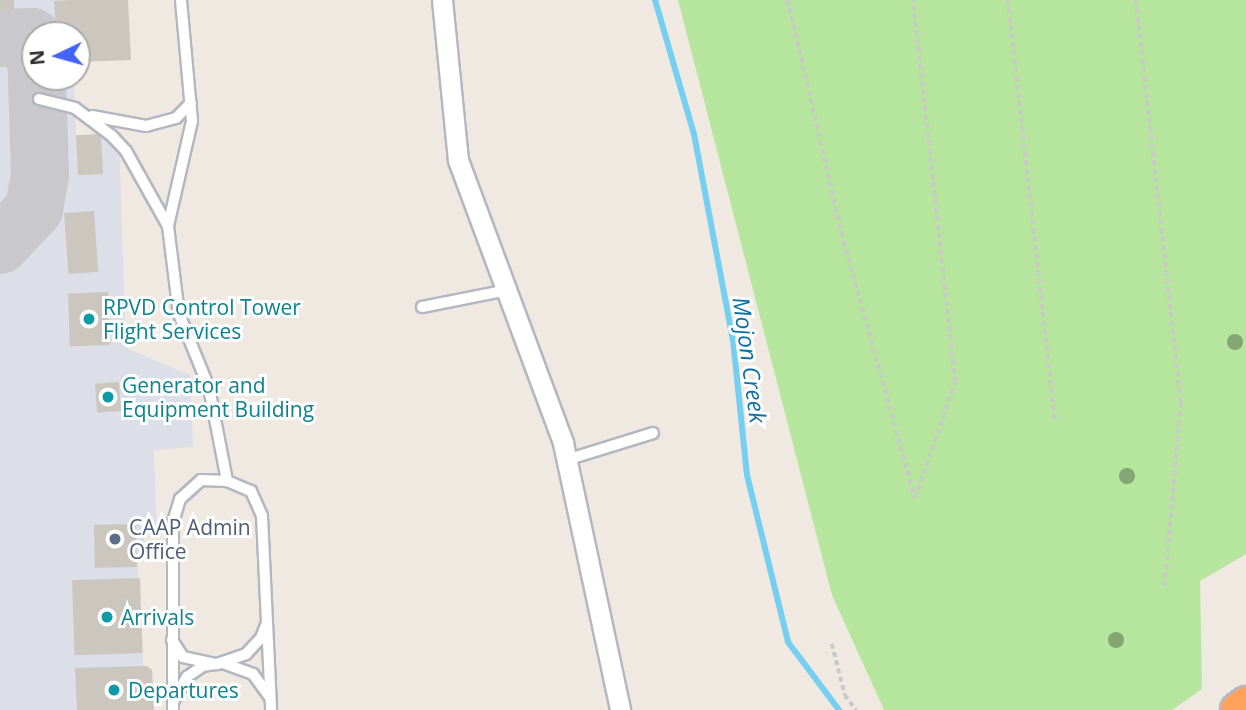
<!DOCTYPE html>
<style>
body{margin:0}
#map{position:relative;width:1246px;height:710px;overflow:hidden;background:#efe9e1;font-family:"Open Sans",sans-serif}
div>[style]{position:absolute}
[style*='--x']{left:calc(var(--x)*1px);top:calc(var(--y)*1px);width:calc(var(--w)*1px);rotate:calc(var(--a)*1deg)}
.airport>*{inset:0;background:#dcdee8}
.green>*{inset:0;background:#b6e59e}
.stream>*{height:6px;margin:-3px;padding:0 3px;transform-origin:3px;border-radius:3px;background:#75cff0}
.taxiway>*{height:58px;margin:-29px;padding:0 29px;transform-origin:29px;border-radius:29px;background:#c9c8cc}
.building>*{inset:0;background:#cbc7bf;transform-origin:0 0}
.path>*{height:3.5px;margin-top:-1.75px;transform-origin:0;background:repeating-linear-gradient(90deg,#c9c9c9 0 5px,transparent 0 8.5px)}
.roads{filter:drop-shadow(2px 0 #b4b7c1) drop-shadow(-2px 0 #b4b7c1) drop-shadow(0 2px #b4b7c1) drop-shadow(0 -2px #b4b7c1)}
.lane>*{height:10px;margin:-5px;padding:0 5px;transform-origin:5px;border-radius:5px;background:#fff}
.street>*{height:19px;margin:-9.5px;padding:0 9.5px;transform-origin:9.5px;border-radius:9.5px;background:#fff}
.highway>*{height:35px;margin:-17.5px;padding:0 17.5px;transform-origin:17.5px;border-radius:17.5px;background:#ffa35c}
.trees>*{width:16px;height:16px;margin:-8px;border-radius:50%;background:#84a574}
.dots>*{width:19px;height:19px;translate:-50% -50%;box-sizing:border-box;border:4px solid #fff;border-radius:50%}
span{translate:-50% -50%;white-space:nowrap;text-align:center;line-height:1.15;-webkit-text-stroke:6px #fff;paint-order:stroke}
.culture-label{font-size:21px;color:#0d838f}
.left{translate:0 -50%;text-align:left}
.service-label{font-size:21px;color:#4e5e75}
.water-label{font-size:23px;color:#0d6fa3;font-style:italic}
.north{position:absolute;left:21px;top:21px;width:70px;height:70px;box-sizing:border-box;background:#fff;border:2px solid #ababab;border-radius:50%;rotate:265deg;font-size:19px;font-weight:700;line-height:28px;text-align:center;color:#2e2e2e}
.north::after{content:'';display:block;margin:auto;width:24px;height:32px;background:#4264fb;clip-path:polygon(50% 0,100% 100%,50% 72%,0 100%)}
</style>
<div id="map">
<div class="airport">
<i style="clip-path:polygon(0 0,63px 0,54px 1px,56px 35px,35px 35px,35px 77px,74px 77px,76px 135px,119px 138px,126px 348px,190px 375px,193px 447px,154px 450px,157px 533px,144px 533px,144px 552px,137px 553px,143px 665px,152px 670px,154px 710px,0 710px)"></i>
</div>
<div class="green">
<i style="clip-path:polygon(678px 0,1246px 0,1246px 554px,1200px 581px,1202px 689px,1172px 710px,884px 710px,832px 595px)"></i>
</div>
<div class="stream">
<i style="--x:655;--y:0;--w:140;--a:73.8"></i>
<i style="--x:694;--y:134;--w:210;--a:79.3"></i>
<i style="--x:733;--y:340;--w:136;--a:84.1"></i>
<i style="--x:747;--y:475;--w:172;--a:76.2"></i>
<i style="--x:788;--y:642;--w:85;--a:53.1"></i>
</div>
<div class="taxiway">
<i style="--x:0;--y:38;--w:32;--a:-2"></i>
<i style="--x:32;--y:37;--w:25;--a:83"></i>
<i style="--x:0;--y:245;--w:50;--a:-46.6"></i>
<i style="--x:34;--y:209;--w:35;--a:-80"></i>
<i style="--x:40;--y:175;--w:98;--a:-91.8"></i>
</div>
<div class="building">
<i style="left:0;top:0;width:14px;height:11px"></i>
<i style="clip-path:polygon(68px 0,128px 0,131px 60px,77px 62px,77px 35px,56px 35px,54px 1px)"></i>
<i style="left:101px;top:134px;width:40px;height:25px;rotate:87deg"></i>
<i style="left:94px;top:211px;width:61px;height:30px;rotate:86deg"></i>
<i style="left:108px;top:292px;width:53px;height:40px;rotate:88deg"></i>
<i style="left:119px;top:382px;width:29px;height:24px;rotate:86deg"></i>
<i style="left:136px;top:524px;width:43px;height:42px;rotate:89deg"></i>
<i style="left:140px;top:578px;width:75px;height:68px;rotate:88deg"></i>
<i style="clip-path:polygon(147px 666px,152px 670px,154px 710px,77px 710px,75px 668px)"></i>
</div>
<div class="path">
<i style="--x:788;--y:0;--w:248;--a:77"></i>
<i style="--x:844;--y:242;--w:266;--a:74.5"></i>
<i style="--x:915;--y:498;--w:123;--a:-71"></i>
<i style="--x:955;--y:382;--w:384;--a:-96.3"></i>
<i style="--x:1008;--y:0;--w:425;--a:83.6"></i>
<i style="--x:1136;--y:0;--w:406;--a:83.6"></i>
<i style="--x:1181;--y:403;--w:185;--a:95"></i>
<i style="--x:832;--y:644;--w:53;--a:75.7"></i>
<i style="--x:845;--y:695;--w:19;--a:54"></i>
</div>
<div class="roads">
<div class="lane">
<i style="--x:39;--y:99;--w:37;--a:14"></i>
<i style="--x:75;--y:108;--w:46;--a:37.1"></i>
<i style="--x:112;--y:136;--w:21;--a:47"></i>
<i style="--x:126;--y:151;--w:86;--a:60.8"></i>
<i style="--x:168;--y:226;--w:89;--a:82.9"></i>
<i style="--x:179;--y:314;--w:80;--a:67.9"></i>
<i style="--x:209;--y:388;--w:95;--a:79"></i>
<i style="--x:92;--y:116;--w:55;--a:10.5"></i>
<i style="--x:146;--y:126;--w:31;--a:-15"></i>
<i style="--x:176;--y:118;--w:21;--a:-45"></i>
<i style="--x:168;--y:226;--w:108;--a:-77.1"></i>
<i style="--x:192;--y:121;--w:121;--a:-95.2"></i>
<i style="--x:422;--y:307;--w:83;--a:-11.2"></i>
<i style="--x:566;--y:460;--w:91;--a:-17.2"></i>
<i style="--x:172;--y:640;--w:20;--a:57"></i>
<i style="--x:183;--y:657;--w:35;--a:12"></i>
<i style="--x:217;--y:664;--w:31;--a:-19"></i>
<i style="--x:246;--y:654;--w:22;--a:-47"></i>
<i style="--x:261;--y:638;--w:14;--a:-69"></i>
<i style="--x:173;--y:702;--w:29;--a:-61"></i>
<i style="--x:187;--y:677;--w:19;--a:-35"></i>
<i style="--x:203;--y:666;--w:20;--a:-9"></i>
<i style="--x:223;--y:663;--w:32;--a:20"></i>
<i style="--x:253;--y:674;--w:29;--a:54"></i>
<i style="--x:173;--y:710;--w:188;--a:-90"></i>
<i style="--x:173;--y:522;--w:24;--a:-73"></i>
<i style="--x:180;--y:499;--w:28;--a:-42"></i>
<i style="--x:201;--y:480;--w:26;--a:2"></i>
<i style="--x:227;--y:481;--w:26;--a:23"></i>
<i style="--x:251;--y:491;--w:27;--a:66"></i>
<i style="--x:262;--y:516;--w:194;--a:87.3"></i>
</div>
<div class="street">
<i style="--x:442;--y:0;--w:161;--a:84.3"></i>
<i style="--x:458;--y:160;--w:302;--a:69.6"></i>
<i style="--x:563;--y:443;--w:273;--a:77.9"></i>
</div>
<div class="highway">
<i style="--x:1238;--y:710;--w:10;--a:-37"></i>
</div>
</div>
<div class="trees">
<i style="left:1235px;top:342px"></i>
<i style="left:1127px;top:476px"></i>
<i style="left:1116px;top:640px"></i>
</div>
<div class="dots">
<i style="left:89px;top:319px;background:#0f9aa8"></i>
<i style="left:108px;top:397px;background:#0f9aa8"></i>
<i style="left:115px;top:539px;background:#5c6f8a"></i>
<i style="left:107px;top:617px;background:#0f9aa8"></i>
<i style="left:114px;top:690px;background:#0f9aa8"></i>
</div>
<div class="culture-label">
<span class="left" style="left:103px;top:319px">RPVD Control Tower<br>Flight Services</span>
<span class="left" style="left:122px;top:397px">Generator and<br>Equipment Building</span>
<span class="left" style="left:121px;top:617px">Arrivals</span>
<span class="left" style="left:128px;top:690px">Departures</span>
</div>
<div class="service-label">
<span class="left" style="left:129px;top:539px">CAAP Admin<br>Office</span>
</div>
<div class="water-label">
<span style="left:750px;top:360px;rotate:82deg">Mojon Creek</span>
</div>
<div class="north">N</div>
</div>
